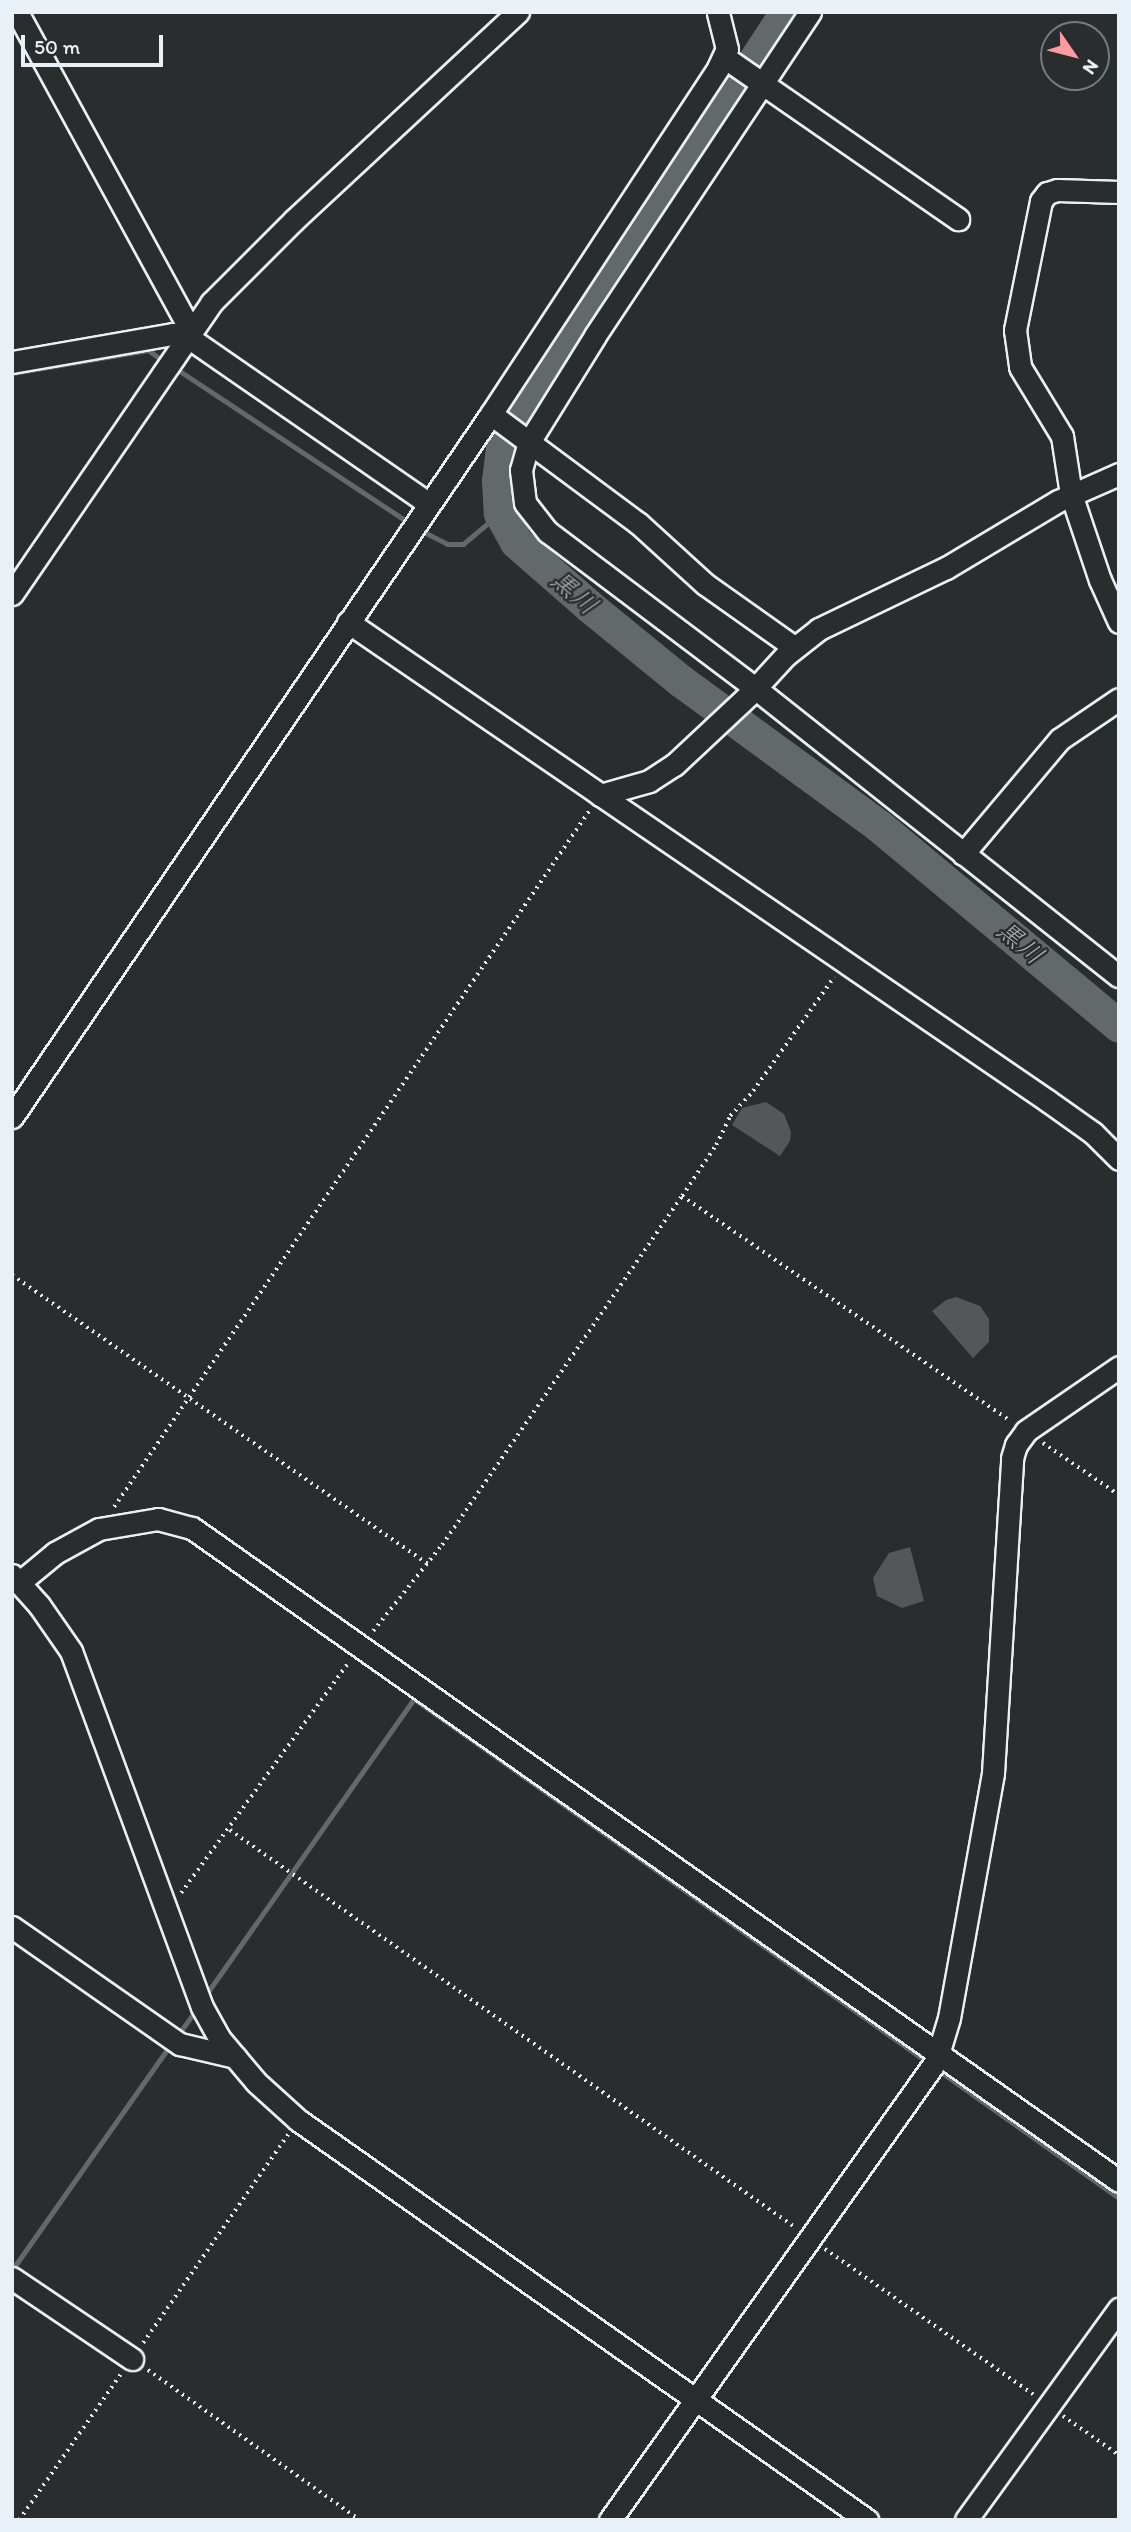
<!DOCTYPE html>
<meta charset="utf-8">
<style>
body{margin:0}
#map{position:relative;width:1131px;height:2532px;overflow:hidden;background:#2a2d2e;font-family:Itim,"Klee One",sans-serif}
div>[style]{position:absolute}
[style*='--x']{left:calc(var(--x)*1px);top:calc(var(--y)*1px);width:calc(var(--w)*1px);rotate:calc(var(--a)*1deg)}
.stream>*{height:5px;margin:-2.5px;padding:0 2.5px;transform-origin:2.5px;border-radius:2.5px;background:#63686b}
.river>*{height:33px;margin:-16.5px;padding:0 16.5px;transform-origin:16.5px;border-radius:16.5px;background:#63686b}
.building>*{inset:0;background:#535759}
.path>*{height:3.5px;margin-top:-1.75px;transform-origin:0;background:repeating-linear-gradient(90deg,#e8f1f8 0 2px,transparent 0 7px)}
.roads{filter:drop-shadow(2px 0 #e8f1f8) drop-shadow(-2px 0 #e8f1f8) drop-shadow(0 2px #e8f1f8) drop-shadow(0 -2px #e8f1f8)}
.minor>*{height:21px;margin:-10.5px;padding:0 10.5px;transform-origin:10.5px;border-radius:10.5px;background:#2a2d2e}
span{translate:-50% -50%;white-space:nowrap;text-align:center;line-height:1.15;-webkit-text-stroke:5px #2a2d2e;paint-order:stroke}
.water-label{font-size:26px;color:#acb3b9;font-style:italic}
.frame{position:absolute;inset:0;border:14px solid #e8f1f8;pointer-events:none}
.north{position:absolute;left:1040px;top:21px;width:70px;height:70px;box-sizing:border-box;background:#2a2d2e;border:2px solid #767b7f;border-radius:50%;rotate:125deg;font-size:19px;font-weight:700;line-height:28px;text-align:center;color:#e8f1f8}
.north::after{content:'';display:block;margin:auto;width:24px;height:32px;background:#ff9aa2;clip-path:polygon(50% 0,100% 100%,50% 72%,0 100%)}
.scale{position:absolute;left:21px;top:35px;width:142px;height:32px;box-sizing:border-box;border:4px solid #e8f1f8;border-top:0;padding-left:9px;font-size:21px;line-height:24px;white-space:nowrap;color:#e8f1f8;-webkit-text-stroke:5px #2a2d2e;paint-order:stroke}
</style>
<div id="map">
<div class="stream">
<i style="--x:175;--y:368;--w:284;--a:33.5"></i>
<i style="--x:12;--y:373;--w:138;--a:-9.6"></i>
<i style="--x:148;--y:350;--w:22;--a:36"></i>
<i style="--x:420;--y:530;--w:30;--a:27"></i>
<i style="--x:447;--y:544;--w:16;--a:0"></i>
<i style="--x:463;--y:544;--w:48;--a:-40"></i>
<i style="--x:205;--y:1996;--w:363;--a:-54.9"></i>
<i style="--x:414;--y:1699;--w:632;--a:35.27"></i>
<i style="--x:177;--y:2036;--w:32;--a:-54"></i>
<i style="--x:938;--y:2070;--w:222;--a:35.3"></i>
<i style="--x:12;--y:2270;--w:276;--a:-54.9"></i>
</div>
<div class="river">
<i style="--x:786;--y:12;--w:397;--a:123.1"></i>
<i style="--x:569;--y:345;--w:106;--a:125"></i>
<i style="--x:508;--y:432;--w:17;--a:111"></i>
<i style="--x:502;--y:448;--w:32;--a:97"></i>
<i style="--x:498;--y:480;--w:33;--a:87"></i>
<i style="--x:500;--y:513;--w:33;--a:61"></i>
<i style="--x:516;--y:542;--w:97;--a:41.2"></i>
<i style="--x:589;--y:606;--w:119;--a:39.2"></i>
<i style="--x:681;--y:681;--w:245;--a:36.2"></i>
<i style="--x:879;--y:826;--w:312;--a:39.8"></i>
</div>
<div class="building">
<i style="clip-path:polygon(766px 1102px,784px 1114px,791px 1132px,790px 1141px,780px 1156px,732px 1125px,742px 1108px)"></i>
<i style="clip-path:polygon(956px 1297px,980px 1306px,989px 1319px,989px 1342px,973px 1358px,932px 1311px,946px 1300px)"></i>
<i style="clip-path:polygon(910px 1547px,924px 1601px,902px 1608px,877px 1596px,873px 1578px,889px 1553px)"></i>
</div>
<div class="path">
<i style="--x:682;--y:1196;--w:398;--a:34.4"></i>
<i style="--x:12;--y:1275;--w:507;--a:34.79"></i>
<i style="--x:1043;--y:1443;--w:92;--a:34.4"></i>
<i style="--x:114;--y:1507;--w:843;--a:-55.69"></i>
<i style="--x:373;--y:1631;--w:110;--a:-51.3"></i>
<i style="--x:442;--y:1545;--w:424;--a:-55.5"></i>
<i style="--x:682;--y:1196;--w:61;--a:-56.3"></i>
<i style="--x:716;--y:1145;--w:32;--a:-64"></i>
<i style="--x:730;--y:1116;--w:34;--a:-47"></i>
<i style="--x:753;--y:1091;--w:140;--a:-54.6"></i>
<i style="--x:230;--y:1830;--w:692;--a:35.11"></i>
<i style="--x:181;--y:1893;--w:286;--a:-54"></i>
<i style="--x:825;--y:2249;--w:255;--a:34.9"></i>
<i style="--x:143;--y:2343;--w:254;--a:-55.2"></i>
<i style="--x:148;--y:2370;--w:260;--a:35.3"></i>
<i style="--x:1063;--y:2416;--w:68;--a:34.9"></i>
<i style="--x:19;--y:2520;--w:177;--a:-55.1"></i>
</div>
<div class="roads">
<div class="minor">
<i style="--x:17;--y:12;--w:363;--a:61.4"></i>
<i style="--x:810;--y:12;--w:389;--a:123.6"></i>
<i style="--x:595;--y:336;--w:125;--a:121.9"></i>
<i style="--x:529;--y:442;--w:29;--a:106"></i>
<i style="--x:521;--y:470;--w:33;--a:83"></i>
<i style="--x:525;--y:503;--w:37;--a:52"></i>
<i style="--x:548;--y:532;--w:259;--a:37"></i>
<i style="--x:755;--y:688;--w:464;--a:38.4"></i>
<i style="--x:724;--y:57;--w:285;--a:34.7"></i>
<i style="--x:1119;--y:192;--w:62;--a:-178.2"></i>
<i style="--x:1057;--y:190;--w:10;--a:163"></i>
<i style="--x:1047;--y:193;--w:10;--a:127"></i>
<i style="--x:1041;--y:201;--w:132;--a:101.4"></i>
<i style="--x:1015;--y:330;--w:37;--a:82"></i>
<i style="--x:1020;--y:367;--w:81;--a:58.7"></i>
<i style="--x:1062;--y:436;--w:59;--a:81.2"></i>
<i style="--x:1071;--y:494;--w:91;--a:71.4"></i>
<i style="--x:1100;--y:580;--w:46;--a:65.7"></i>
<i style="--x:12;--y:362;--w:163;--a:-9.9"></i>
<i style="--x:173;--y:334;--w:15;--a:11"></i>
<i style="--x:188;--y:337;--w:292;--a:34.7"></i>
<i style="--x:491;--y:414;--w:183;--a:36.6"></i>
<i style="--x:638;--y:523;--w:91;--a:42.3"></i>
<i style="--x:705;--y:584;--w:109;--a:35.3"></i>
<i style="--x:12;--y:594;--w:353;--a:-55.6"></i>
<i style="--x:211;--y:303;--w:117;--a:-45"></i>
<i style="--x:294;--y:220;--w:306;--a:-42.9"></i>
<i style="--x:348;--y:622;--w:848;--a:34.38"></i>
<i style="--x:1048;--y:1101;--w:55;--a:35.4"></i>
<i style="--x:1093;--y:1133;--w:37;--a:45"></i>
<i style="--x:600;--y:795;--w:51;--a:-15.9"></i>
<i style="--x:649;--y:781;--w:30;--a:-33"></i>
<i style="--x:674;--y:765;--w:105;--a:-43.1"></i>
<i style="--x:751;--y:693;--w:52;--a:-47.4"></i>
<i style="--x:786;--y:655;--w:42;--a:-38.2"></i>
<i style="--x:819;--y:629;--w:141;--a:-25.7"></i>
<i style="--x:946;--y:568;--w:131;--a:-30.9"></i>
<i style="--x:1058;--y:501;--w:67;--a:-23.9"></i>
<i style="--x:963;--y:854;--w:150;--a:-49.9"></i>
<i style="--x:1060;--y:739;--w:71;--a:-34.1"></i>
<i style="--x:12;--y:1117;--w:851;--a:-55.73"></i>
<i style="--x:491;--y:414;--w:414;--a:-56.7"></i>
<i style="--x:718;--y:68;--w:21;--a:-65"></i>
<i style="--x:727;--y:49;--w:38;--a:-104"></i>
<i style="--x:12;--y:1575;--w:40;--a:48"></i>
<i style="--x:39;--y:1605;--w:56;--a:55.2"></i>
<i style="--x:71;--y:1651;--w:379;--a:69.8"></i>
<i style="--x:202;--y:2007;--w:35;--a:61"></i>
<i style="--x:219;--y:2038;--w:57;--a:49.9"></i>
<i style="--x:256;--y:2082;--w:57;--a:42.1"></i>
<i style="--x:298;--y:2120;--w:696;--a:35.11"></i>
<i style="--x:20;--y:1582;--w:45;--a:-39.6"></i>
<i style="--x:55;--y:1553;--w:50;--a:-28.6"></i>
<i style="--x:99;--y:1529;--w:60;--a:-9.6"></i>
<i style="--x:158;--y:1519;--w:35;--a:15"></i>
<i style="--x:192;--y:1528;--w:1134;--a:35.16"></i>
<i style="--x:12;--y:1927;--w:205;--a:34.9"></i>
<i style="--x:180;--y:2044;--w:57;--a:13.3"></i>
<i style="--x:12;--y:2278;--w:145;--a:34"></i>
<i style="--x:610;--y:2520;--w:563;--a:-54.62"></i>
<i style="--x:936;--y:2061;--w:45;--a:-73.2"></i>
<i style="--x:949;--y:2018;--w:249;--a:-79.8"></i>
<i style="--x:993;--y:1773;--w:316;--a:-86.5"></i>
<i style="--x:1012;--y:1458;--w:14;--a:-73"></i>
<i style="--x:1016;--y:1445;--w:17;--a:-54"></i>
<i style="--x:1026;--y:1431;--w:113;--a:-34.5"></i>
<i style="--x:966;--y:2520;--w:261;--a:-54.1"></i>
</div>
</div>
<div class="water-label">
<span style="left:574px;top:593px;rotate:41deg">黒川</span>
<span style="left:1020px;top:943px;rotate:40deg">黒川</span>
</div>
<div class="frame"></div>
<div class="north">N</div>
<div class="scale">50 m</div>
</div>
